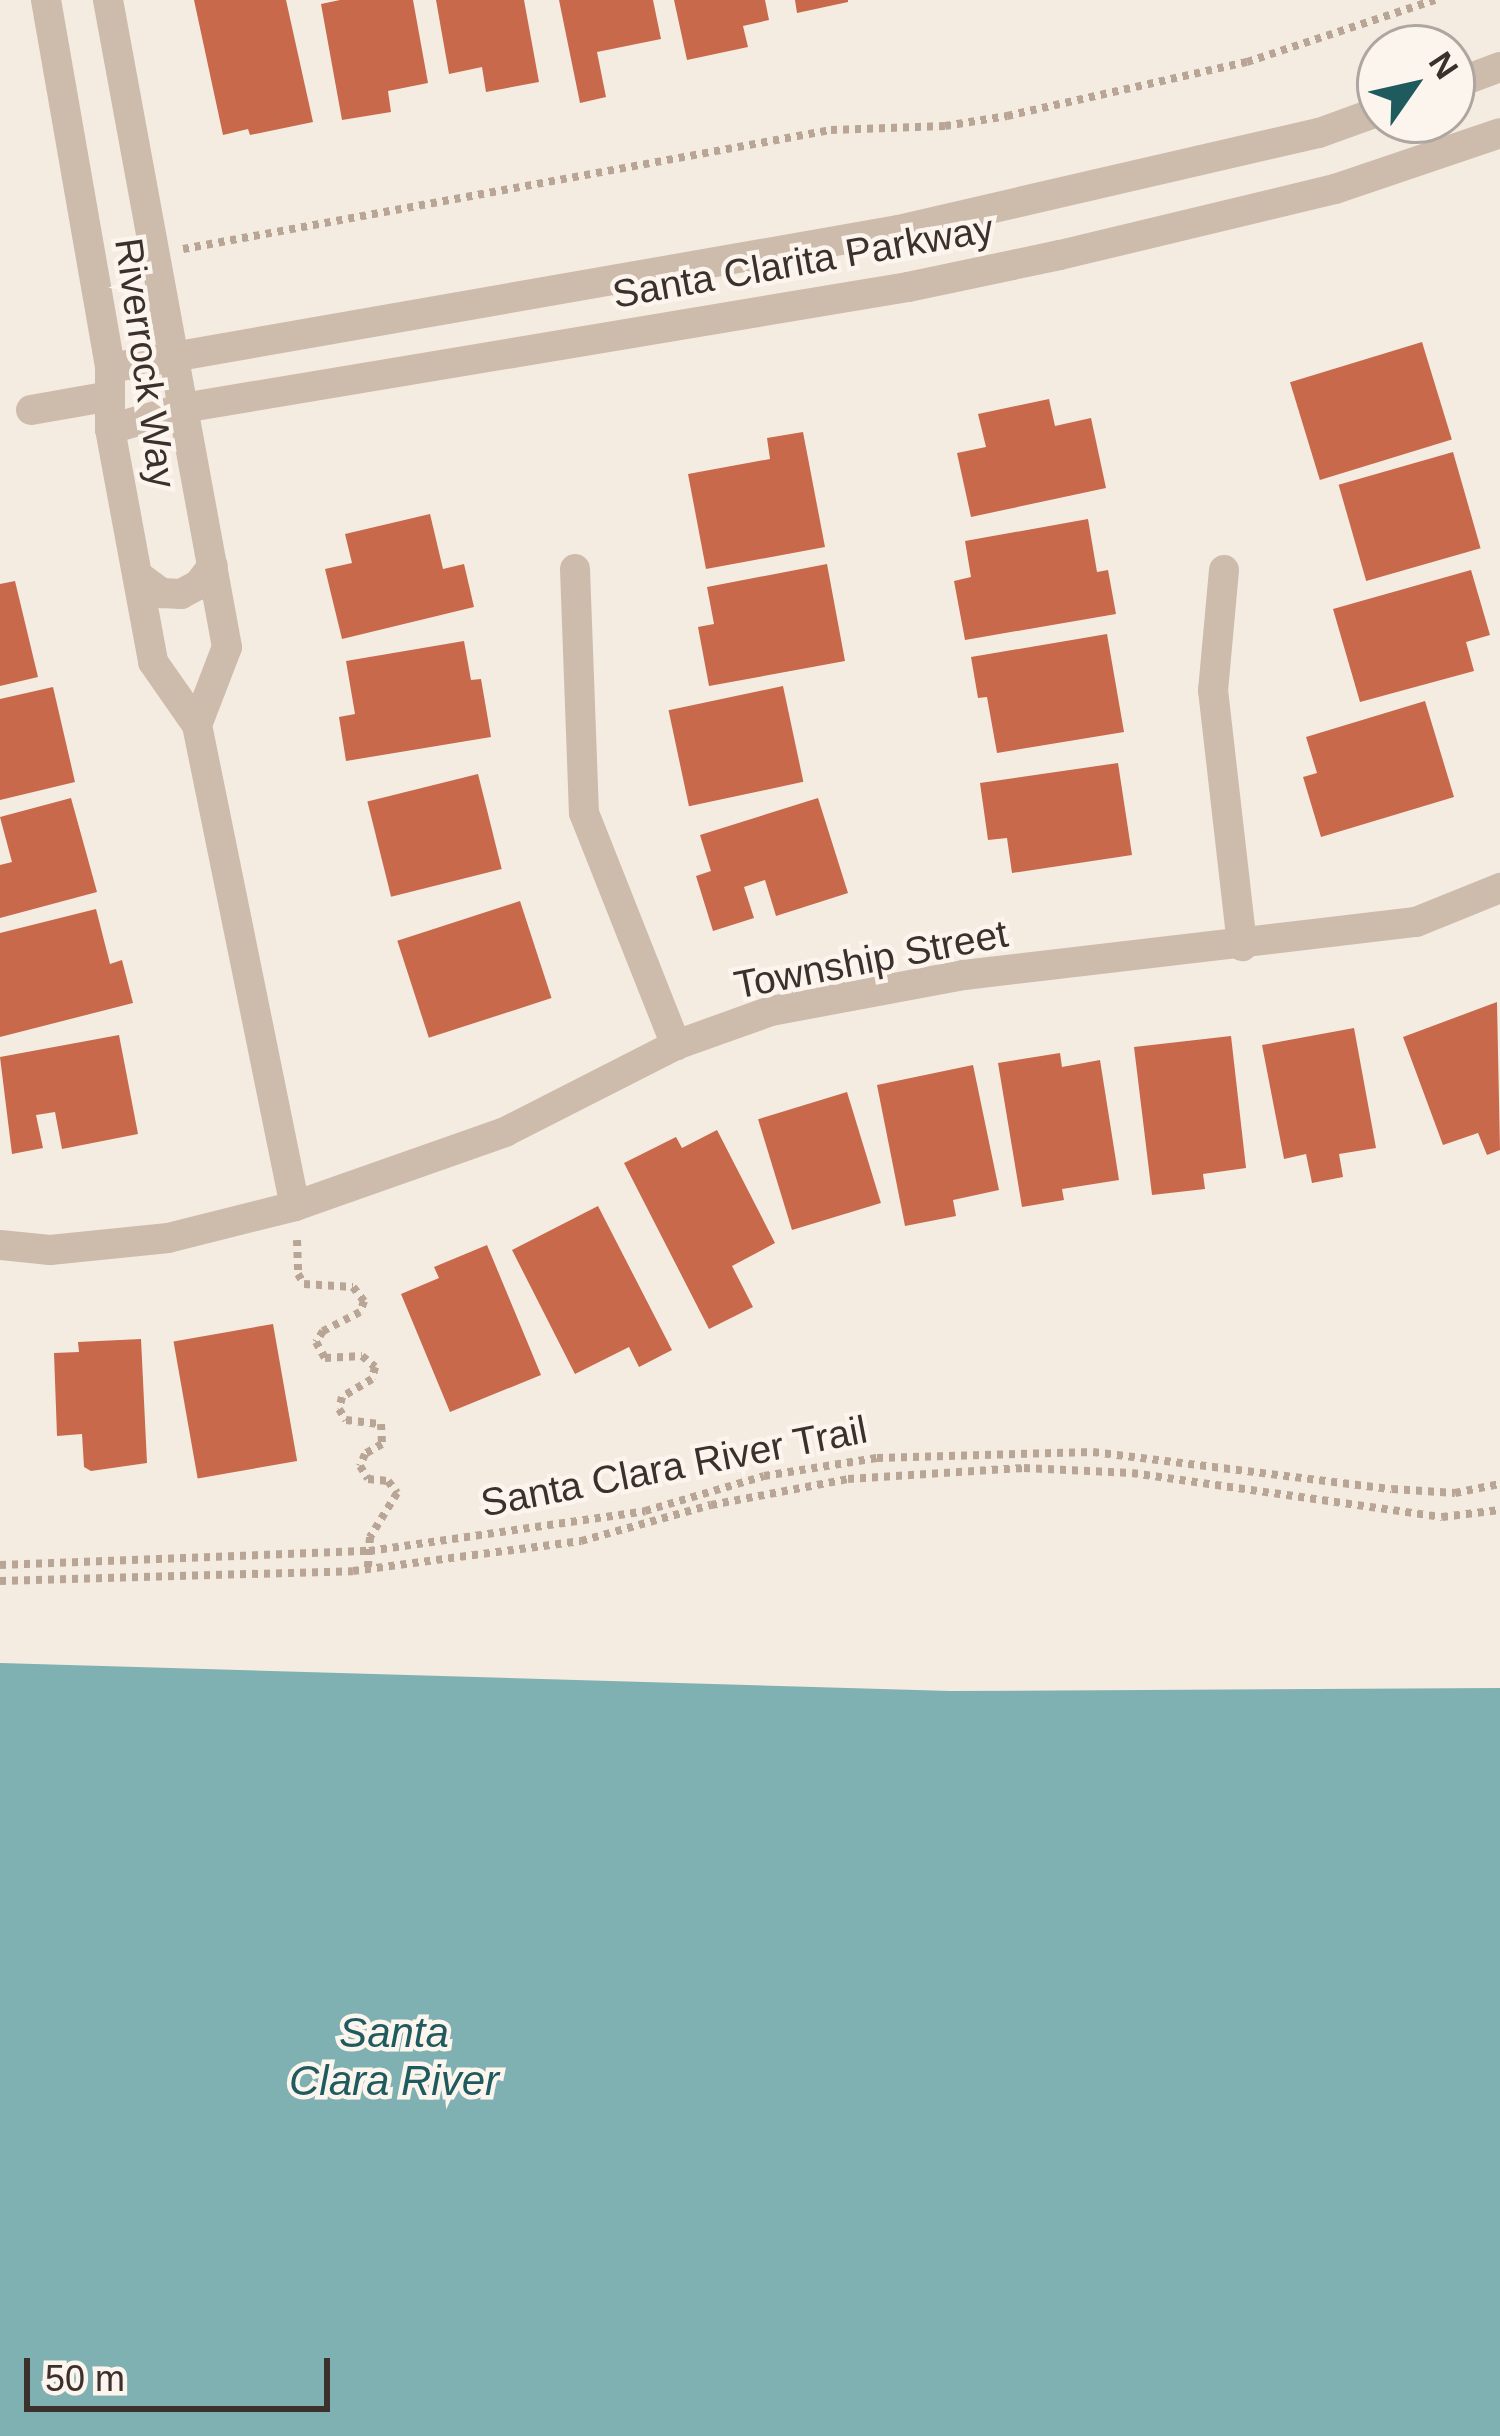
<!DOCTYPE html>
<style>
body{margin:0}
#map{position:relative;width:1500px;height:2436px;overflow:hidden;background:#f4ebe1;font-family:Arial,sans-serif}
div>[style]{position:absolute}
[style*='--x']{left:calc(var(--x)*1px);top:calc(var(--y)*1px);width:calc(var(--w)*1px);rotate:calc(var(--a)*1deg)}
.water>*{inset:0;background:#7fb0b2}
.building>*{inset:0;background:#c8694b;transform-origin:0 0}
.path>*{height:8px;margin-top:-4px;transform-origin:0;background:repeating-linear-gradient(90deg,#b9a596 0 6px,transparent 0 12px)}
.minor>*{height:30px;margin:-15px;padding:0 15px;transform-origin:15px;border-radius:15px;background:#cdbbac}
span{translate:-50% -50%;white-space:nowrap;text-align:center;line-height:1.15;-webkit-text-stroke:9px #fbf5ee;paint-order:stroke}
.street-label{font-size:39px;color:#3b302b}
.water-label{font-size:42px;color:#1f5a5e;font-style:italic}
.north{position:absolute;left:1356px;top:24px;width:120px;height:120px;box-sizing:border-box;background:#fbf5ee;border:3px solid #aea6a0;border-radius:50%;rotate:56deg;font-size:33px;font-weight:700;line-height:48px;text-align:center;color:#3b302b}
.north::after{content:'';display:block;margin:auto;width:42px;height:54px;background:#1f5a5e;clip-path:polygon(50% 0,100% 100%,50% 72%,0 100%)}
.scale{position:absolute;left:24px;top:2358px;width:306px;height:54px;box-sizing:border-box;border:6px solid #3b302b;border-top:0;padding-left:15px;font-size:36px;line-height:42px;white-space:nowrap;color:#3b302b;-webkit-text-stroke:9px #fbf5ee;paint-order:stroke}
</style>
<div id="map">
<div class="water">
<i style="clip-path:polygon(0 1663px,950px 1691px,1500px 1688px,1500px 2436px,0 2436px)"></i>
</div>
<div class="building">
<i style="clip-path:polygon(194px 0,286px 0,313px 122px,250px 135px,248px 129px,223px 135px)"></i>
<i style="clip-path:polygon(340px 0,413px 0,428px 83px,388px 91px,391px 112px,342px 120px,321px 4px)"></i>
<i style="clip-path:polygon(436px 0,524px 0,539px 82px,486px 92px,482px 67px,449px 74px)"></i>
<i style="clip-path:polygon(559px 0,653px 0,661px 39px,597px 52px,606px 97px,580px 103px)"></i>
<i style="clip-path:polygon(674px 0,765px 0,769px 20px,743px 26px,748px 47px,687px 60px)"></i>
<i style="clip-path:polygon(795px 0,848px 0,848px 2px,797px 13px)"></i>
<i style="left:1422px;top:342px;width:102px;height:138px;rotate:73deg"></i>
<i style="clip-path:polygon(1049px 399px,1055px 426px,1091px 418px,1106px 488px,971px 517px,957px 453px,986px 447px,978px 414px)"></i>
<i style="clip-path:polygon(803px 432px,825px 547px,706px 569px,688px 474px,770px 459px,767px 438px)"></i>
<i style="left:1453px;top:452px;width:100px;height:119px;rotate:74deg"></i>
<i style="clip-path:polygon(430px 514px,443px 569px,464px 564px,474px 607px,342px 639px,325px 569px,352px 563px,345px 534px)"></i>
<i style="clip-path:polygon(1088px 519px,1097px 572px,1108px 570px,1116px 614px,965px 640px,954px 581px,971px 577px,965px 541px)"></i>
<i style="clip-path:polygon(827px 564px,845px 661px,709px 686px,698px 627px,714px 624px,707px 587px)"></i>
<i style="clip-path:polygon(1471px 570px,1490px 635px,1466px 642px,1474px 671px,1360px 702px,1333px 609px)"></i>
<i style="clip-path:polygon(15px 581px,38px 677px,0 686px,0 584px)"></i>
<i style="clip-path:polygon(1107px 634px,1124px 732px,997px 753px,987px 697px,978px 698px,971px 657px)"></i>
<i style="clip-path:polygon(464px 641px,471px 680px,481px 679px,491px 737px,346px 761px,339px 717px,355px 714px,346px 661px)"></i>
<i style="left:783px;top:686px;width:98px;height:117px;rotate:78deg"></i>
<i style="clip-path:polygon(53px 687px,75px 782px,0 800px,0 699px)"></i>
<i style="clip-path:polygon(1425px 701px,1454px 797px,1321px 837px,1303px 777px,1317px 773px,1306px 737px)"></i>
<i style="clip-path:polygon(1118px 763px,1132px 855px,1012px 873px,1007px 838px,988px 840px,980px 783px)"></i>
<i style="left:478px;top:774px;width:98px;height:114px;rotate:76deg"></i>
<i style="clip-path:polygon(71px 798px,97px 892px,0 918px,0 865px,12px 862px,0 817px)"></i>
<i style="clip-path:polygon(818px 798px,848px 893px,776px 916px,765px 880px,744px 887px,754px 918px,713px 931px,696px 876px,711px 871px,700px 835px)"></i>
<i style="left:520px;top:901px;width:102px;height:129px;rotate:72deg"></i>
<i style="clip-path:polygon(96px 909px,110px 964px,122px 960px,133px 1003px,0 1037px,0 933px)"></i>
<i style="clip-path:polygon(1497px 1002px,1500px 1150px,1487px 1155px,1478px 1133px,1443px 1145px,1403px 1037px)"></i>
<i style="clip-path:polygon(1354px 1028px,1376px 1148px,1339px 1154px,1343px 1177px,1312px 1183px,1306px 1154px,1284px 1159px,1262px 1045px)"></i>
<i style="clip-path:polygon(119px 1035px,138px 1134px,62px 1149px,55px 1112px,36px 1115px,43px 1148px,12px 1154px,0 1057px)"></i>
<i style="clip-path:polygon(1231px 1036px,1246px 1168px,1203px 1174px,1205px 1189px,1152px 1195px,1134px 1047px)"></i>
<i style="clip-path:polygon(1060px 1053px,1062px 1067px,1100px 1060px,1119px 1180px,1062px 1189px,1064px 1200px,1022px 1207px,998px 1063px)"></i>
<i style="clip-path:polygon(973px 1065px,999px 1190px,953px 1200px,956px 1216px,905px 1226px,877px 1085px)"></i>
<i style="left:847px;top:1092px;width:116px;height:93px;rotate:73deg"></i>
<i style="clip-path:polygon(717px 1130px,775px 1243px,732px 1266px,753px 1307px,709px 1329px,624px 1163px,676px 1137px,682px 1148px)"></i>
<i style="clip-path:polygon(598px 1206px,672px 1350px,639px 1367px,629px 1347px,575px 1374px,512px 1250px)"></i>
<i style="clip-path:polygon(487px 1245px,541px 1375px,450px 1412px,401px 1294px,439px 1278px,434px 1267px)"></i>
<i style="left:273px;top:1324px;width:139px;height:101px;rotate:80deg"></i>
<i style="clip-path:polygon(141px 1339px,147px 1463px,91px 1471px,84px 1467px,82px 1434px,57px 1436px,54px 1353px,79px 1352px,78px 1342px)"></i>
</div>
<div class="path">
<i style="--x:183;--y:249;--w:659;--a:-10.41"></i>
<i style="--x:831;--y:130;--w:114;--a:-2"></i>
<i style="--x:945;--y:126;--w:63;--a:-9.2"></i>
<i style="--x:1007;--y:116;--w:246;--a:-12.7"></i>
<i style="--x:1247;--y:62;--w:198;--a:-18.3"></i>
<i style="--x:297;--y:1240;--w:34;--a:88"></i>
<i style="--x:298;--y:1274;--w:12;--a:59"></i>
<i style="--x:304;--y:1284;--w:49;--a:3.5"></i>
<i style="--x:353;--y:1287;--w:18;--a:52"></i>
<i style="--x:364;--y:1301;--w:12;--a:110"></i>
<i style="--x:360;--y:1312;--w:42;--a:152.8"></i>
<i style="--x:323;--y:1331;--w:13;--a:122"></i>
<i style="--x:316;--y:1342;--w:18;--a:61"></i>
<i style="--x:325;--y:1358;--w:37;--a:-3"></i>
<i style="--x:362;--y:1356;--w:17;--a:40"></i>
<i style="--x:375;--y:1367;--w:12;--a:104"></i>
<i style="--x:372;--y:1379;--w:35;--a:149"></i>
<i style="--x:342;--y:1397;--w:12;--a:104"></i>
<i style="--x:339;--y:1409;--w:13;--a:58"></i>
<i style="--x:346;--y:1420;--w:35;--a:7"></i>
<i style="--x:381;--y:1424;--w:20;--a:87"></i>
<i style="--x:382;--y:1444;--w:20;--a:150"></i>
<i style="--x:365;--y:1454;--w:13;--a:113"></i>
<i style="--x:360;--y:1466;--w:15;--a:58"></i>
<i style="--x:368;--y:1479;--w:20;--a:6"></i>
<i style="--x:388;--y:1481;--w:15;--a:53"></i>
<i style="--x:397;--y:1493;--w:52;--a:121.5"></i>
<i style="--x:370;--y:1537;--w:32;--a:94"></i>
<i style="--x:0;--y:1565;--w:369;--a:-2.2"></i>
<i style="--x:369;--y:1551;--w:279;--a:-8.2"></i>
<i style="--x:645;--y:1511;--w:124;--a:-16.4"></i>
<i style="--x:764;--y:1476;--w:114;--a:-9.1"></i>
<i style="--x:877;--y:1458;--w:216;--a:-1.6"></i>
<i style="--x:1093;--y:1452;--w:301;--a:7.1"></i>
<i style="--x:1392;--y:1489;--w:63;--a:3.6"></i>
<i style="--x:1455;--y:1493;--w:46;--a:-11.3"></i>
<i style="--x:0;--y:1581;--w:353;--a:-1.6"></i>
<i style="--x:353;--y:1571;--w:230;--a:-7.5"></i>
<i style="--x:581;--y:1541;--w:135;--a:-15.5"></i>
<i style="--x:711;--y:1505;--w:139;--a:-10.7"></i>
<i style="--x:848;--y:1479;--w:176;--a:-3.6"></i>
<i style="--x:1024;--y:1468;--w:108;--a:2.7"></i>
<i style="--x:1132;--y:1473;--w:313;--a:8.1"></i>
<i style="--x:1442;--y:1517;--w:58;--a:-6.9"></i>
</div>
<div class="minor">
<i style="--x:46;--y:0;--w:374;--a:80.1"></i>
<i style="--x:110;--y:368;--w:61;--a:90"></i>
<i style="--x:110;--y:429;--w:237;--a:79.5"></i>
<i style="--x:153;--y:662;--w:77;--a:55.1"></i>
<i style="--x:197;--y:725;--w:491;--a:78.5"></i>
<i style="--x:108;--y:0;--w:658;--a:79.58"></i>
<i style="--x:227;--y:647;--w:84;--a:111"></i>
<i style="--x:1452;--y:85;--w:51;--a:-20.6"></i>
<i style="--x:110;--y:368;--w:800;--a:-9.93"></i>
<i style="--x:898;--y:230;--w:432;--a:-13"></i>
<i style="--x:1319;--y:133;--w:65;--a:-19.8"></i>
<i style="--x:31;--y:410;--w:80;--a:-10"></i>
<i style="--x:110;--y:429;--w:76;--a:-16"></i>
<i style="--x:183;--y:408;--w:735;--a:-9.48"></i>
<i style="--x:908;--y:287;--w:155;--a:-11.9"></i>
<i style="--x:1060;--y:255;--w:283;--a:-13.5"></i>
<i style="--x:1335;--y:189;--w:174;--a:-18.7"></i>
<i style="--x:575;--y:569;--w:244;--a:87.9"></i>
<i style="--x:584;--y:813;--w:250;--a:68.4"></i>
<i style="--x:1224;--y:570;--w:121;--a:95.2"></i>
<i style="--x:1213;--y:690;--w:258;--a:83.5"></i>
<i style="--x:141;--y:578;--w:26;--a:36"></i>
<i style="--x:162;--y:593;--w:19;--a:3"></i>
<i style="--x:181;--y:594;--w:19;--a:-28"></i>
<i style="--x:198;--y:585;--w:24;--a:-52"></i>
<i style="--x:0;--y:1245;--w:50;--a:5.7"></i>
<i style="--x:50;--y:1250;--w:119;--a:-5.8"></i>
<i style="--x:168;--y:1238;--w:131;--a:-14.1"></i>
<i style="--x:295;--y:1206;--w:223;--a:-19.4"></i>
<i style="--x:505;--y:1132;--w:192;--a:-27"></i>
<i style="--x:676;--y:1045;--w:101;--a:-19.7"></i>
<i style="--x:771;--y:1011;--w:196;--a:-10.6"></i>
<i style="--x:964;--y:975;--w:455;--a:-6.7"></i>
<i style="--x:1416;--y:922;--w:91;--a:-22"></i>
</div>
<div class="street-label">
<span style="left:803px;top:262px;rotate:-10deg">Santa Clarita Parkway</span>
<span style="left:145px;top:363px;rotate:82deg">Riverrock Way</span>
<span style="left:871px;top:960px;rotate:-11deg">Township Street</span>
<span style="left:674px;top:1467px;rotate:-11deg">Santa Clara River Trail</span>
</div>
<div class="water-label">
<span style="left:394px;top:2057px">Santa<br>Clara River</span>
</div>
<div class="north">N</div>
<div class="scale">50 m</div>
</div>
